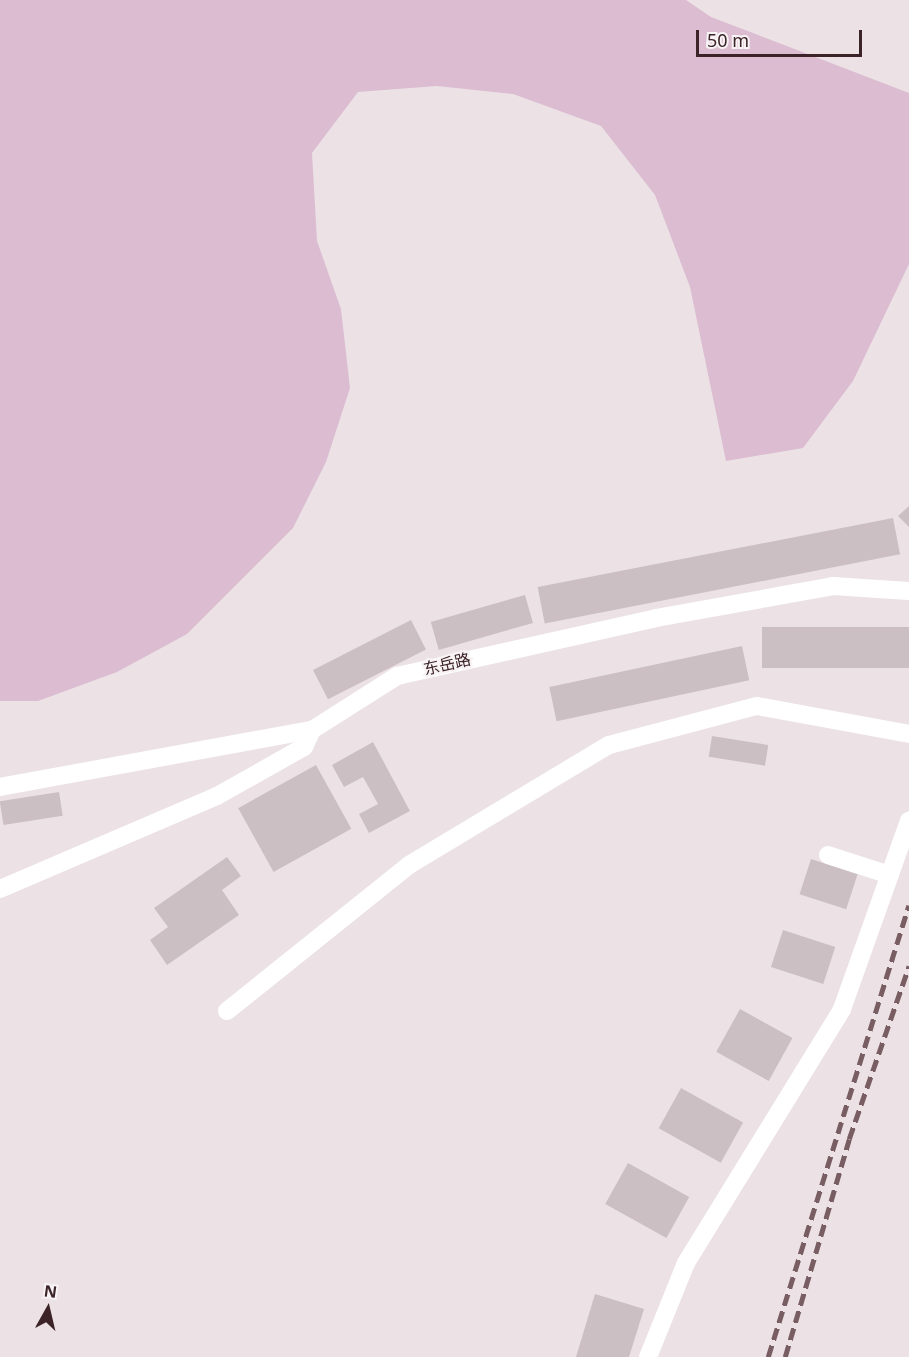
<!DOCTYPE html>
<meta charset="utf-8">
<style>
body{margin:0}
#map{position:relative;width:909px;height:1357px;overflow:hidden;background:#ece2e6;font-family:"Noto Sans","Noto Sans SC",sans-serif}
div>[style]{position:absolute}
[style*='--x']{left:calc(var(--x)*1px);top:calc(var(--y)*1px);width:calc(var(--w)*1px);rotate:calc(var(--a)*1deg)}
.green>*{inset:0;background:#dcbcd1}
.building>*{inset:0;background:#ccbfc4;transform-origin:0 0}
.minor>*{height:18px;margin:-9px;padding:0 9px;transform-origin:9px;border-radius:9px;background:#fff}
.rail>*{height:4.5px;margin-top:-2.25px;transform-origin:0;background:repeating-linear-gradient(90deg,#785d62 0 12px,transparent 0 18px)}
span{translate:-50% -50%;white-space:nowrap;text-align:center;line-height:1.15;-webkit-text-stroke:4.5px #f8f3f5;paint-order:stroke}
.street-label{font-size:16px;color:#3c2328}
.north{position:absolute;left:18px;top:1279px;width:60px;height:60px;-webkit-text-stroke:4px #f8f3f5;paint-order:stroke;rotate:8deg;font-size:16px;font-weight:700;line-height:24px;text-align:center;color:#3c2328}
.north::after{content:'';display:block;margin:auto;width:21px;height:27px;background:#3c2328;clip-path:polygon(50% 0,100% 100%,50% 72%,0 100%)}
.scale{position:absolute;left:696px;top:30px;width:166px;height:27px;box-sizing:border-box;border:3px solid #3c2328;border-top:0;padding-left:8px;font-size:18px;line-height:21px;white-space:nowrap;color:#3c2328;-webkit-text-stroke:4px #f8f3f5;paint-order:stroke}
</style>
<div id="map">
<div class="green">
<i style="clip-path:polygon(0 0,686px 0,711px 17px,909px 93px,909px 264px,853px 381px,803px 448px,726px 461px,690px 287px,655px 195px,601px 126px,513px 94px,437px 86px,358px 92px,312px 153px,317px 241px,341px 309px,350px 388px,326px 462px,293px 528px,187px 634px,117px 672px,38px 701px,0 701px)"></i>
</div>
<div class="building">
<i style="clip-path:polygon(909px 506px,909px 527px,898px 516px)"></i>
<i style="left:893px;top:518px;width:37px;height:362px;rotate:79deg"></i>
<i style="left:525px;top:595px;width:29px;height:98px;rotate:74deg"></i>
<i style="left:411px;top:620px;width:33px;height:110px;rotate:63deg"></i>
<i style="left:909px;top:627px;width:41px;height:147px;rotate:90deg"></i>
<i style="left:742px;top:646px;width:35px;height:197px;rotate:78deg"></i>
<i style="left:712px;top:736px;width:57px;height:21px;rotate:9deg"></i>
<i style="clip-path:polygon(373px 742px,410px 811px,369px 833px,359px 814px,378px 804px,363px 777px,344px 787px,332px 765px)"></i>
<i style="left:316px;top:765px;width:73px;height:89px;rotate:61deg"></i>
<i style="left:59px;top:792px;width:24px;height:60px;rotate:81deg"></i>
<i style="clip-path:polygon(227px 857px,241px 876px,222px 890px,239px 915px,167px 965px,150px 940px,168px 927px,154px 908px)"></i>
<i style="left:811px;top:859px;width:49px;height:37px;rotate:18deg"></i>
<i style="left:783px;top:930px;width:55px;height:39px;rotate:18deg"></i>
<i style="left:740px;top:1009px;width:60px;height:49px;rotate:29deg"></i>
<i style="left:681px;top:1088px;width:71px;height:46px;rotate:29deg"></i>
<i style="left:628px;top:1163px;width:70px;height:47px;rotate:29deg"></i>
<i style="clip-path:polygon(595px 1294px,644px 1309px,629px 1357px,576px 1357px)"></i>
</div>
<div class="minor">
<i style="--x:0;--y:787;--w:317;--a:-10.4"></i>
<i style="--x:312;--y:730;--w:101;--a:-32.4"></i>
<i style="--x:397;--y:676;--w:265;--a:-12.6"></i>
<i style="--x:656;--y:618;--w:180;--a:-10.2"></i>
<i style="--x:833;--y:586;--w:76;--a:3.8"></i>
<i style="--x:828;--y:855;--w:65;--a:17.9"></i>
<i style="--x:0;--y:889;--w:236;--a:-23.2"></i>
<i style="--x:217;--y:796;--w:100;--a:-29.4"></i>
<i style="--x:304;--y:747;--w:19;--a:-65"></i>
<i style="--x:227;--y:1011;--w:233;--a:-38.7"></i>
<i style="--x:409;--y:865;--w:233;--a:-31"></i>
<i style="--x:609;--y:745;--w:153;--a:-14.8"></i>
<i style="--x:757;--y:706;--w:155;--a:10.4"></i>
<i style="--x:648;--y:1357;--w:101;--a:-68"></i>
<i style="--x:686;--y:1263;--w:298;--a:-58.4"></i>
<i style="--x:842;--y:1009;--w:200;--a:-70.4"></i>
</div>
<div class="rail">
<i style="--x:768;--y:1357;--w:473;--a:-72.7"></i>
<i style="--x:785;--y:1357;--w:227;--a:-73.6"></i>
<i style="--x:849;--y:1139;--w:183;--a:-70.9"></i>
</div>
<div class="street-label">
<span style="left:447px;top:664px;rotate:-13deg">东岳路</span>
</div>
<div class="north">N</div>
<div class="scale">50 m</div>
</div>
